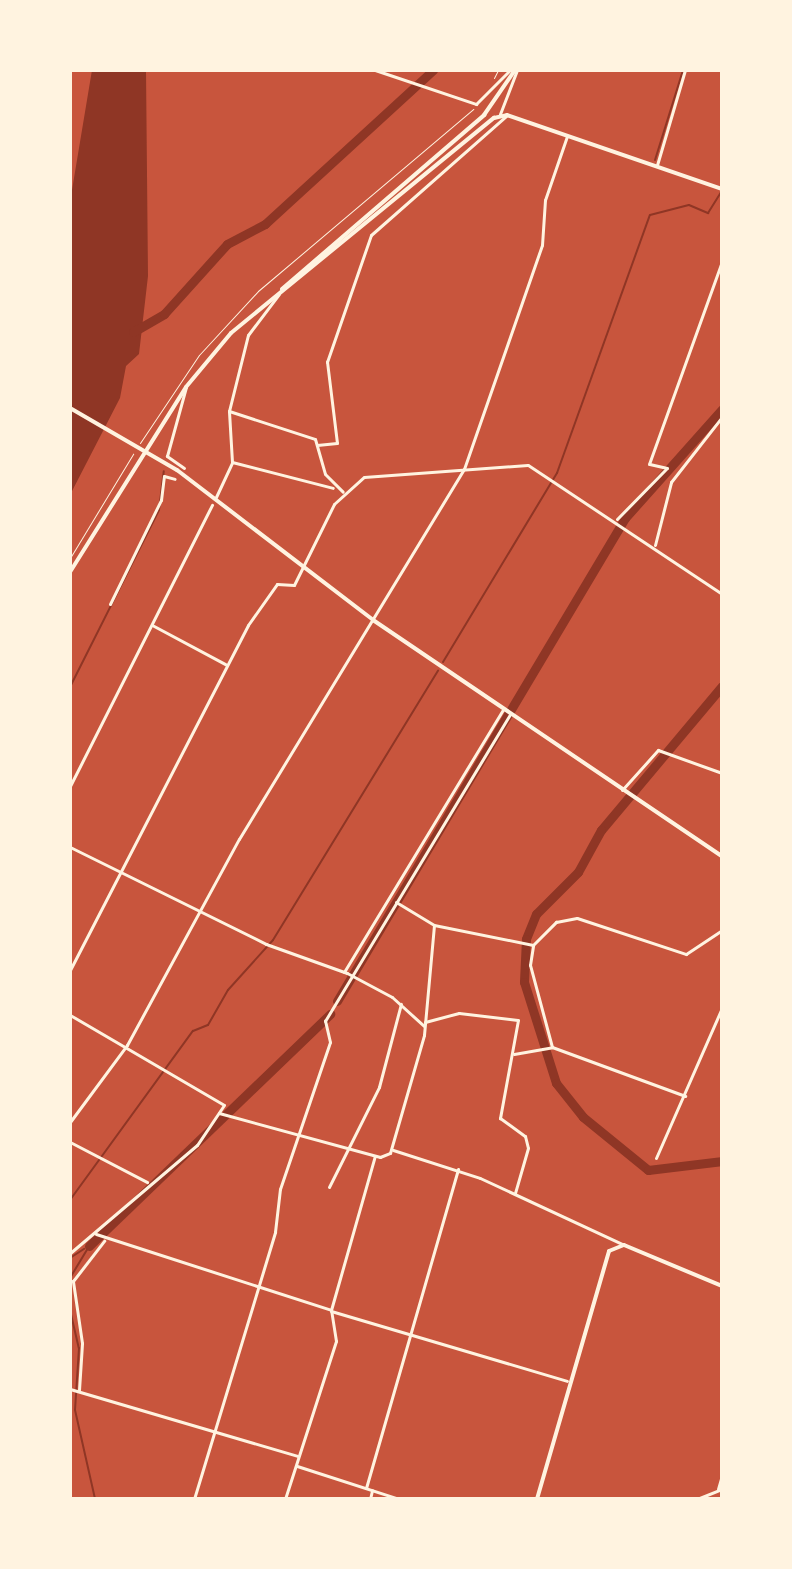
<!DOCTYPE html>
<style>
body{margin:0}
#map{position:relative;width:792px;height:1569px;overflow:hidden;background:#c8553d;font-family:Quicksand,sans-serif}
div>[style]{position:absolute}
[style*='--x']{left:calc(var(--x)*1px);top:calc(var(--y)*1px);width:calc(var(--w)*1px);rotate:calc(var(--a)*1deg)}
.water>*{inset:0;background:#8f3625}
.stream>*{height:2px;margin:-1px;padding:0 1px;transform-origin:1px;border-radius:1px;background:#8f3625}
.river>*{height:9px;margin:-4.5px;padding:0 4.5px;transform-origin:4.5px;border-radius:4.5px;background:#8f3625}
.path>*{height:1px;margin:-0.5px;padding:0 0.5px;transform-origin:0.5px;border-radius:0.5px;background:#fff3e0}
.minor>*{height:3px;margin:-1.5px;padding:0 1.5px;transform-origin:1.5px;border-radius:1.5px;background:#fff3e0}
.secondary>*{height:4px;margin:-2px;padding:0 2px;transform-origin:2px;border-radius:2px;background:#fff3e0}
.primary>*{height:4px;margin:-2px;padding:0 2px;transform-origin:2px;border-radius:2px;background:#fff3e0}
span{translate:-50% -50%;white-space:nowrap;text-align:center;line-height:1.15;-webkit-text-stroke:8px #fff3e0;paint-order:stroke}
.frame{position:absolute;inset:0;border:72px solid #fff3e0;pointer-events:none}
</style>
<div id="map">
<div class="water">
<i style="clip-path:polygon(92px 70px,146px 70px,148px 276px,139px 354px,126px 366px,120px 398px,70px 495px,70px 202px)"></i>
</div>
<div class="stream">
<i style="--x:655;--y:160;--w:94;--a:-72.7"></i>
<i style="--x:443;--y:662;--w:221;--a:-58.9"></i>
<i style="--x:557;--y:473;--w:274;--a:-70.2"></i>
<i style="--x:650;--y:215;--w:40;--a:-14.4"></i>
<i style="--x:689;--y:205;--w:21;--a:23"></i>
<i style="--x:708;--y:213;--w:26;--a:-58"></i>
<i style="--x:70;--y:687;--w:198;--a:-63.3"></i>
<i style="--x:159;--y:510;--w:39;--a:-83"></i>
<i style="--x:70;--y:1200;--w:209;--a:-54"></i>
<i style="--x:193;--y:1031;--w:16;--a:-22"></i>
<i style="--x:208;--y:1025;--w:40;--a:-60.3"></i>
<i style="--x:228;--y:990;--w:67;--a:-48"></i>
<i style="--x:273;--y:940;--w:316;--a:-58.5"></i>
<i style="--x:70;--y:1258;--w:17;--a:-33"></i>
<i style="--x:70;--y:1278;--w:37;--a:-59"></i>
<i style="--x:70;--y:1310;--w:39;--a:77"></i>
<i style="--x:79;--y:1348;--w:62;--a:93.7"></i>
<i style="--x:75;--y:1410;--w:91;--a:77.3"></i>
</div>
<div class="river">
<i style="--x:133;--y:332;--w:36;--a:-30"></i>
<i style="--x:164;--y:314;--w:94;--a:-48"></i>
<i style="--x:227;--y:244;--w:43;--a:-27.8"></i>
<i style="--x:265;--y:224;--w:228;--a:-42.5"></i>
<i style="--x:722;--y:686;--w:188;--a:130"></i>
<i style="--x:601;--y:830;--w:48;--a:118.7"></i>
<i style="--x:578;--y:872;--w:59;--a:135"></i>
<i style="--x:536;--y:914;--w:27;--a:112"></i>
<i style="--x:526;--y:939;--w:43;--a:92.7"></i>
<i style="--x:524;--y:982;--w:106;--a:72.4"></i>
<i style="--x:556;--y:1083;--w:43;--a:51.5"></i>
<i style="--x:583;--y:1117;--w:84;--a:39.2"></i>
<i style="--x:648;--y:1170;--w:75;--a:-6.9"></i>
<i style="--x:337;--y:1001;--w:562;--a:-59.19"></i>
<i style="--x:625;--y:518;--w:146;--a:-48.3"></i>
<i style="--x:89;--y:1246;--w:335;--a:-43.9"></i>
</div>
<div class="path">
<i style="--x:494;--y:78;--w:9;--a:-63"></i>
<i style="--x:140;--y:443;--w:106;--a:-56.2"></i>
<i style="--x:199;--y:355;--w:87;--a:-47.3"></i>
<i style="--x:258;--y:291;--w:282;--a:-40.2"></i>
<i style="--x:70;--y:558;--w:122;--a:-58.8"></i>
</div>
<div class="minor">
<i style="--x:375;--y:70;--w:107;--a:18.6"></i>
<i style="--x:476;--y:104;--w:48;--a:-45"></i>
<i style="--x:500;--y:114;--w:47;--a:-68.9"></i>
<i style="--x:657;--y:165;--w:99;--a:-73.6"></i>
<i style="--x:229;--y:411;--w:90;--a:18"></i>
<i style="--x:315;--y:439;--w:36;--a:74"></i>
<i style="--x:325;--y:474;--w:25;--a:45"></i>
<i style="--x:317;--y:445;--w:20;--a:-6"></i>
<i style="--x:337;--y:443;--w:82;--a:-97"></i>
<i style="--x:327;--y:362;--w:134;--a:-70.9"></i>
<i style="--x:371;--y:235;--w:181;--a:-41.4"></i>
<i style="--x:232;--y:462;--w:104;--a:14.4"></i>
<i style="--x:184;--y:468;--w:21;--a:-145"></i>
<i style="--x:167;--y:456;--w:72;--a:-74.6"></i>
<i style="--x:216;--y:497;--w:38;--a:-65"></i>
<i style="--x:232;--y:462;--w:51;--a:-93.4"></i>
<i style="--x:229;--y:411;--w:78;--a:-76"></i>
<i style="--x:248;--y:335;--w:51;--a:-52.9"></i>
<i style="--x:617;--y:519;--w:71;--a:-45.6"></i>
<i style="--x:667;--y:468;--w:18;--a:-167"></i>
<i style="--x:649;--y:464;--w:216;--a:-70.2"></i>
<i style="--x:655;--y:545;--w:65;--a:-75.7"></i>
<i style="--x:671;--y:482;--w:83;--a:-51.9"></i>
<i style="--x:110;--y:604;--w:116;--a:-63.9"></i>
<i style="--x:161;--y:500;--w:24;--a:-83"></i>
<i style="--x:164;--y:476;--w:11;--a:15"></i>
<i style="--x:152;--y:625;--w:83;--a:28.1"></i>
<i style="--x:70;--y:786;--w:315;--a:-63.2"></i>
<i style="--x:622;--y:790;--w:54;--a:-48"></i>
<i style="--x:658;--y:750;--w:68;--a:19.8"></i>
<i style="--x:70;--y:847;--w:219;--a:26.3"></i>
<i style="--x:266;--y:944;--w:86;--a:19.7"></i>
<i style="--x:347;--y:973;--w:51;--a:28.1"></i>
<i style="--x:392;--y:997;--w:43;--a:42.2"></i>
<i style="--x:396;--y:902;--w:44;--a:31.2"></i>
<i style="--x:434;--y:925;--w:101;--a:11.4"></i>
<i style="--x:70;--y:970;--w:388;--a:-62.7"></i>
<i style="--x:248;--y:625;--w:50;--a:-54.7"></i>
<i style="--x:277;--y:584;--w:17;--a:3"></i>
<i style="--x:294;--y:585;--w:90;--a:-63.7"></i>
<i style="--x:334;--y:504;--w:40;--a:-42"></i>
<i style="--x:364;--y:477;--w:164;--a:-4.2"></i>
<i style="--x:528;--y:465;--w:233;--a:33.6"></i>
<i style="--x:344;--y:972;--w:307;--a:-58.8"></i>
<i style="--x:70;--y:1015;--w:178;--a:30.3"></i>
<i style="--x:224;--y:1105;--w:48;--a:124"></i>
<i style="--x:197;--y:1145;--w:167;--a:139.6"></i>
<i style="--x:425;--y:1022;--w:35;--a:-15"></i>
<i style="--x:459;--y:1013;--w:59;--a:6.8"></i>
<i style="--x:518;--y:1020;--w:100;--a:100.4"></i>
<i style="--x:500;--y:1118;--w:31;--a:36"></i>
<i style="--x:525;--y:1136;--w:12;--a:76"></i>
<i style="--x:528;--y:1148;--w:47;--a:106.1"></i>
<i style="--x:552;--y:1047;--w:85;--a:-105"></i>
<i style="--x:530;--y:965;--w:20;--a:-81"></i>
<i style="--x:533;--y:945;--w:33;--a:-45"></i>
<i style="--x:556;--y:922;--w:21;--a:-11"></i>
<i style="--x:577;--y:918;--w:115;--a:18.3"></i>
<i style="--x:686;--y:954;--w:43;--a:-33.7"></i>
<i style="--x:552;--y:1047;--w:142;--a:20.2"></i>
<i style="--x:514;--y:1054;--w:39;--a:-10"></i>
<i style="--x:219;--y:1113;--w:167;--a:15.3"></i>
<i style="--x:380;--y:1157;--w:11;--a:-22"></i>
<i style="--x:390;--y:1153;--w:123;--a:-73.9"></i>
<i style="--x:424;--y:1035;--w:110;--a:-84.8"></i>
<i style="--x:70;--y:1122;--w:96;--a:-53.5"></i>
<i style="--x:127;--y:1045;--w:234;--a:-61.5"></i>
<i style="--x:239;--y:839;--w:433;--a:-58.7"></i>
<i style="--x:464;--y:469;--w:237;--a:-70.8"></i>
<i style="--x:542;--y:245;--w:45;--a:-86.2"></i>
<i style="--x:545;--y:200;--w:68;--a:-71"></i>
<i style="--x:70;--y:1142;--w:87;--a:27.5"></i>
<i style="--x:393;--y:1150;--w:91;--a:17.8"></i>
<i style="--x:480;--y:1178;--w:157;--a:24.9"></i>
<i style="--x:656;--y:1158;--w:164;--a:-66.3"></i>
<i style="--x:329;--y:1187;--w:112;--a:-63.4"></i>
<i style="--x:379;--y:1087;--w:86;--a:-75.2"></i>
<i style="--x:96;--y:1234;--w:247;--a:17.9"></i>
<i style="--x:331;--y:1311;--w:246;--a:16.5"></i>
<i style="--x:70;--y:1389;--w:237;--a:16.4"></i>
<i style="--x:79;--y:1390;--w:47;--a:-86.3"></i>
<i style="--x:82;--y:1343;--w:63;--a:-98.3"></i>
<i style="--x:73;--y:1281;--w:51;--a:-52.2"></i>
<i style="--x:297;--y:1466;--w:107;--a:17.9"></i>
<i style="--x:366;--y:1488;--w:332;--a:-73.9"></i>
<i style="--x:718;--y:1489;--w:15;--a:-74"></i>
<i style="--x:194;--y:1499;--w:279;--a:-73.1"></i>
<i style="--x:275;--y:1232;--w:43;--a:-83.4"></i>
<i style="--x:280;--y:1189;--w:155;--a:-71.2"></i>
<i style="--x:330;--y:1042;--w:22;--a:-103"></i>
<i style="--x:325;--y:1021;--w:358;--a:-58.9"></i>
<i style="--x:285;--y:1499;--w:166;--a:-72.1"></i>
<i style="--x:336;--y:1341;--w:31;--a:-99"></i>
<i style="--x:331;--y:1310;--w:160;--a:-74.1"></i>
<i style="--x:370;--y:1499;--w:9;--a:-77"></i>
<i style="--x:697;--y:1499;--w:27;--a:-22"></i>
</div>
<div class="secondary">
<i style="--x:282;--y:289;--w:267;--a:-40.7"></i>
<i style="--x:484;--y:115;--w:55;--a:-55.4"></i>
<i style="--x:70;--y:408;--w:124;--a:30.1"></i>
<i style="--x:177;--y:470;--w:247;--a:37.4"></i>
<i style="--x:373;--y:620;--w:421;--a:34.1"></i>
<i style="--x:70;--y:572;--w:218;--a:-57.9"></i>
<i style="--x:186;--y:387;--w:70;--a:-50.2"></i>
<i style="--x:231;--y:333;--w:340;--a:-39.3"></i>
<i style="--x:494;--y:118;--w:13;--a:-13"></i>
<i style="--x:507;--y:115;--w:227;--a:19"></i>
</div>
<div class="primary">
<i style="--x:537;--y:1499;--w:258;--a:-73.8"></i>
<i style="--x:609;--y:1251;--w:16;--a:-22"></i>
<i style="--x:624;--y:1245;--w:106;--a:22.7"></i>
</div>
<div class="frame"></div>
</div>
